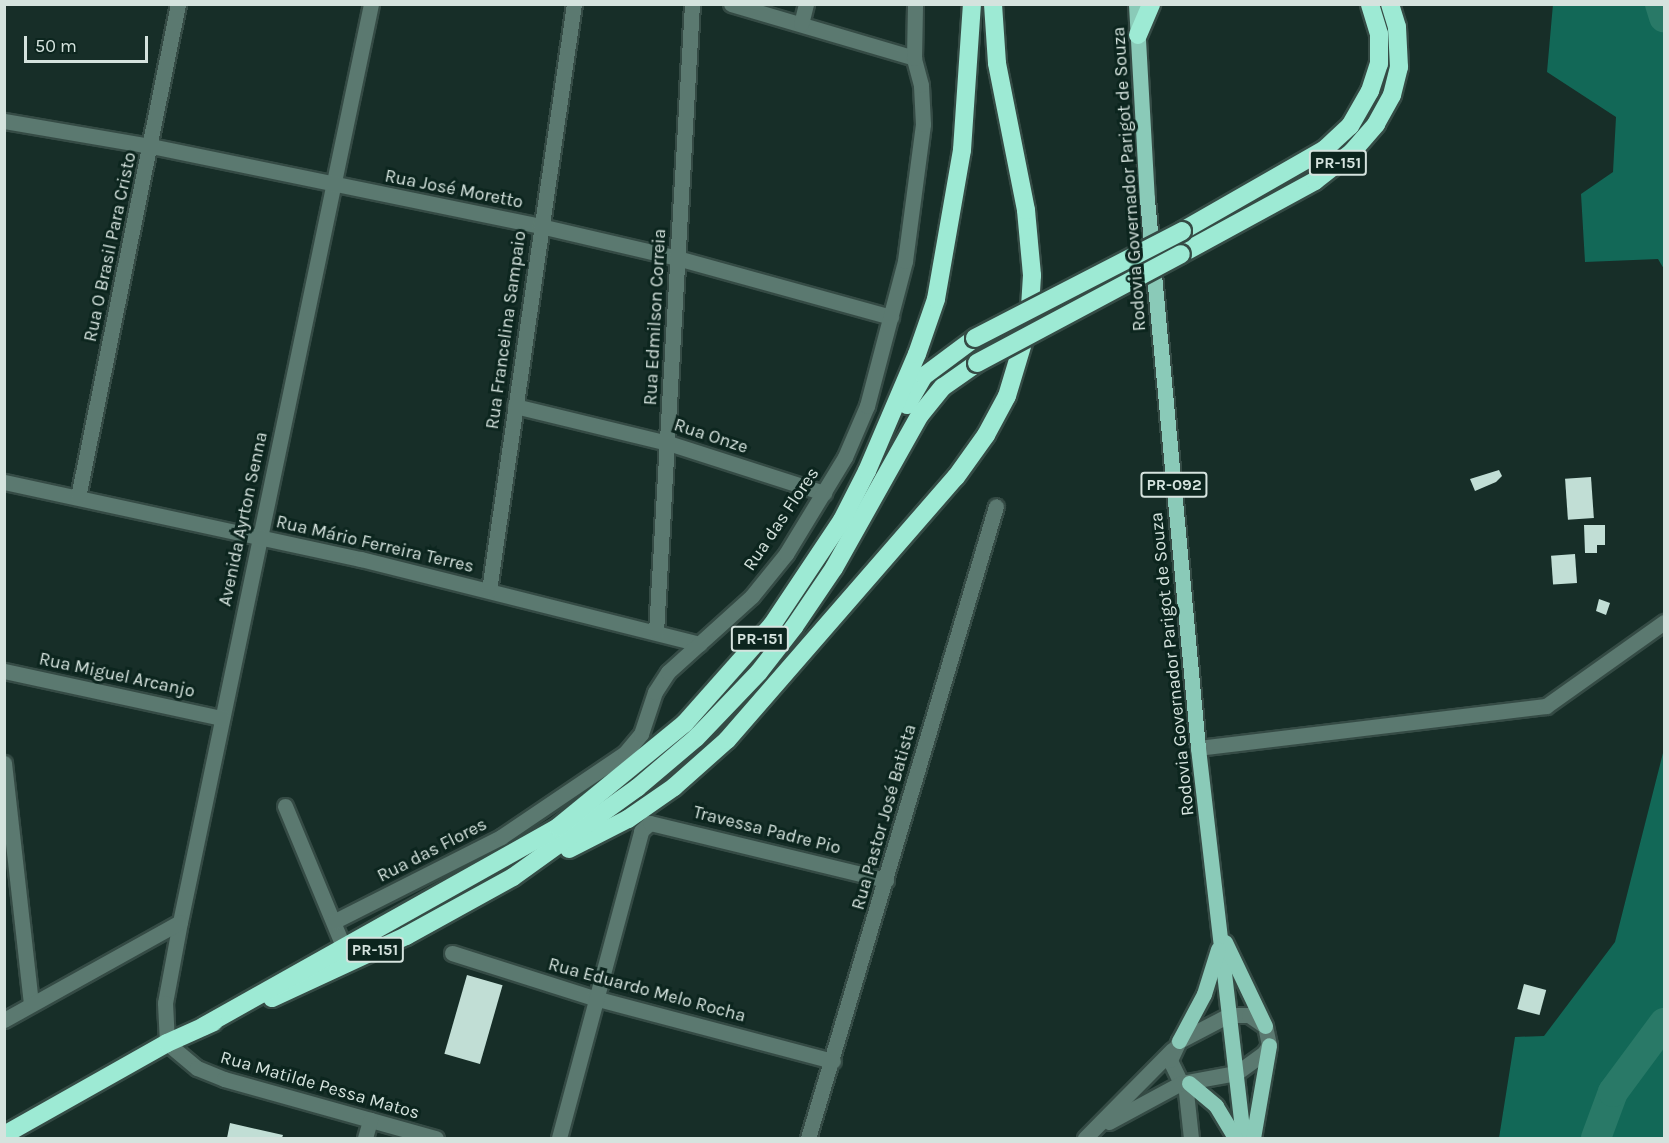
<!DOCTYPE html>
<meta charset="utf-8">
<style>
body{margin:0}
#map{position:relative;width:1669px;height:1143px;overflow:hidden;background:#172e28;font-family:Karla,sans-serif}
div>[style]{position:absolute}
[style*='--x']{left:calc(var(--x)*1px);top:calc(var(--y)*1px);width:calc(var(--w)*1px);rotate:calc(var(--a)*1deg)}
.forest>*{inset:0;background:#126857}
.river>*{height:30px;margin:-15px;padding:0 15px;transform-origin:15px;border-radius:15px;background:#297967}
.building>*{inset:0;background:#c1ded5;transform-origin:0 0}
.roads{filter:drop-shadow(2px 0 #354b45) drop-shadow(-2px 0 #354b45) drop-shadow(0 2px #354b45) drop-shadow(0 -2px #354b45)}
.minor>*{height:15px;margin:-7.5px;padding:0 7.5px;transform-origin:7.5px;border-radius:7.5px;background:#5b7970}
.major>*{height:15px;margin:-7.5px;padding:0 7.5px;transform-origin:7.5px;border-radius:7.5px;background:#8acab8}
.highway>*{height:18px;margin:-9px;padding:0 9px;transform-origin:9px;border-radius:9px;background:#9dead4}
.bridges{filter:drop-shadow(2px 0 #354b45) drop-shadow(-2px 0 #354b45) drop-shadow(0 2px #354b45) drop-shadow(0 -2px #354b45)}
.highway-bridge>*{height:18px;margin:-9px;padding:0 9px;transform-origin:9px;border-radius:9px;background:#9dead4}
span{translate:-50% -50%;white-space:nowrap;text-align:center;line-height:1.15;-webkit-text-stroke:6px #0c251e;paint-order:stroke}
.shield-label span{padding:2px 4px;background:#0c251e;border:2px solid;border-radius:4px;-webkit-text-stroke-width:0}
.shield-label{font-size:16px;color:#d5e3de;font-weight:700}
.street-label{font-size:18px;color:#d5e3de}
.frame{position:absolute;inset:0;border:6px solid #d5e3de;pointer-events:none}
.scale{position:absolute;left:24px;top:36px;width:124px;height:27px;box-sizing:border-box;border:3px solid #d5e3de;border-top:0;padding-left:8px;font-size:18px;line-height:21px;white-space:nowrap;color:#d5e3de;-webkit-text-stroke:4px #0c251e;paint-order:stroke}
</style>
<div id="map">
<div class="forest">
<i style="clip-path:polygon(1553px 4px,1664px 5px,1664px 269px,1658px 259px,1585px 262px,1581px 194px,1613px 172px,1616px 117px,1547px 72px)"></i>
<i style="clip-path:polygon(1664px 749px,1664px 1138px,1499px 1138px,1515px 1037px,1544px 1036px,1615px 942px)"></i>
</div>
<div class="river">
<i style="--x:1660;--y:4;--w:14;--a:73"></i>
<i style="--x:1596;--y:1138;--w:49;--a:-69.7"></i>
<i style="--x:1613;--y:1092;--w:86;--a:-53.5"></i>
</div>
<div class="building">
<i style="clip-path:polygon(1499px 470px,1502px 476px,1496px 482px,1475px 491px,1470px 479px)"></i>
<i style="left:1591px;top:477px;width:41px;height:26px;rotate:86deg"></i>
<i style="clip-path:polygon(1584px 525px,1605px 525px,1605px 545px,1597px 545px,1597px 553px,1585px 553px)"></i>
<i style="left:1575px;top:554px;width:29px;height:24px;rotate:86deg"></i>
<i style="clip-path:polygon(1599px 599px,1610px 603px,1606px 615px,1596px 611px)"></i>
<i style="left:467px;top:975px;width:37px;height:82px;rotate:16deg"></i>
<i style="left:1524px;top:984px;width:23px;height:26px;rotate:15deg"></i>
<i style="clip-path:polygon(230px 1123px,283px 1135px,282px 1138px,227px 1138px)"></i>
</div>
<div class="roads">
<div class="minor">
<i style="--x:371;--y:4;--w:938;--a:101.75"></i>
<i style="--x:180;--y:922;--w:82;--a:100.5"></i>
<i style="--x:165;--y:1003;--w:40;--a:87.1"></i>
<i style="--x:167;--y:1043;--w:39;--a:40"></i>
<i style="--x:197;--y:1068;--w:29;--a:22"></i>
<i style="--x:224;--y:1079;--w:220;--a:15.6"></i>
<i style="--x:731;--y:4;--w:191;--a:16.4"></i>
<i style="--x:801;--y:24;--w:21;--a:-76"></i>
<i style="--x:4;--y:121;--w:149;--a:9.7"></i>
<i style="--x:151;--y:146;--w:397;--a:11.6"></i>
<i style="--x:540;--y:226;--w:141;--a:13.1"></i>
<i style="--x:677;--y:258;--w:222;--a:15.4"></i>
<i style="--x:515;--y:406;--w:157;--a:13.6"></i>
<i style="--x:668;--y:443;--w:164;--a:17.8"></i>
<i style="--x:4;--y:482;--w:365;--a:12.2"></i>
<i style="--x:361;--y:559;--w:349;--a:14.1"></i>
<i style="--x:78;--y:497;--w:503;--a:-78.53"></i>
<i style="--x:489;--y:590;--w:592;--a:-81.75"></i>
<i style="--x:656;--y:632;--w:629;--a:-86.72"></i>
<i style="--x:4;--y:671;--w:223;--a:12.2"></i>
<i style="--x:1198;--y:748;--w:351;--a:-6.9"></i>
<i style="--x:1546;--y:706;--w:145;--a:-35.4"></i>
<i style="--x:4;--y:763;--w:242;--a:83.6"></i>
<i style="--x:285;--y:806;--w:152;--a:67.5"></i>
<i style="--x:335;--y:921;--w:186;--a:-26.8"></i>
<i style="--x:501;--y:837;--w:150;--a:-34.1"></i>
<i style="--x:625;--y:753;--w:25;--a:-50"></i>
<i style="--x:641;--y:734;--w:44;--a:-71.6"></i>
<i style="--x:655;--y:692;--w:24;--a:-57"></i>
<i style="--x:668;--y:672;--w:113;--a:-42.1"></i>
<i style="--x:752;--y:596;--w:54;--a:-51"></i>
<i style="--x:786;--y:554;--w:114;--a:-58.7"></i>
<i style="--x:845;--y:457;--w:56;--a:-66.7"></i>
<i style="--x:867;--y:406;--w:150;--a:-75.3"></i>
<i style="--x:905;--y:261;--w:138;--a:-82.5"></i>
<i style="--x:923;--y:124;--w:39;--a:-93"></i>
<i style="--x:921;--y:85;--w:28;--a:-105"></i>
<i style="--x:914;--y:58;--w:54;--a:-88.9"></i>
<i style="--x:452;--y:953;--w:149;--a:17.6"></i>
<i style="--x:594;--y:998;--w:247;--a:14.8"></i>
<i style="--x:1229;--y:1015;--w:20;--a:0"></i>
<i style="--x:1249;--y:1015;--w:19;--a:35"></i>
<i style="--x:1265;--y:1026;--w:19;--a:78"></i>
<i style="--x:1269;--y:1045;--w:9;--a:122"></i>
<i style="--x:1264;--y:1053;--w:34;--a:144"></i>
<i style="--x:1236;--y:1073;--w:56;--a:169.7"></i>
<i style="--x:1181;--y:1083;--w:25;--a:-116"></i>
<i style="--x:1170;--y:1060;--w:21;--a:-65"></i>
<i style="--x:1179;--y:1041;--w:56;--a:-27.5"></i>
<i style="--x:4;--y:1020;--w:201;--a:-29.1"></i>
<i style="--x:1185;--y:1083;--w:55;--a:83.8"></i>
<i style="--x:1109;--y:1122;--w:82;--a:-28.4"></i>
<i style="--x:365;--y:1138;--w:19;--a:-74"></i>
<i style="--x:559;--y:1138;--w:318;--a:-75"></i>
<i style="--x:641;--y:831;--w:12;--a:-42"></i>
<i style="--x:650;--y:823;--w:243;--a:13.6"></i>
<i style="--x:808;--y:1138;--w:659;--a:-73.43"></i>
<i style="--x:1085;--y:1138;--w:124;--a:-45.3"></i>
</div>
<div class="major">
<i style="--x:1136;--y:4;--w:195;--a:86.8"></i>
<i style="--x:1147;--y:199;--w:551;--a:84.69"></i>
<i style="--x:1198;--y:748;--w:393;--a:83.4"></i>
<i style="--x:1225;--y:942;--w:93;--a:64.5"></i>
<i style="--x:1179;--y:1041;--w:53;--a:-62"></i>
<i style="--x:1204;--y:994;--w:47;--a:-72.7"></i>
<i style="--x:1189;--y:1083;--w:35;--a:40"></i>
<i style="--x:1216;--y:1106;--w:37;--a:59"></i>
<i style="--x:1253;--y:1138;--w:94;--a:-80.2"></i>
</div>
<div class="highway">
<i style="--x:1138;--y:35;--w:34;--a:-67"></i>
<i style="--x:1182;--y:231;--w:165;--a:-29.8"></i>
<i style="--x:1325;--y:149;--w:34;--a:-43"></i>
<i style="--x:1350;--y:126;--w:40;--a:-60.3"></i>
<i style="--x:1370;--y:91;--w:28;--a:-72"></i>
<i style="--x:1379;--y:64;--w:30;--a:-90"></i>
<i style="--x:1379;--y:34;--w:31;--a:-107"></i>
<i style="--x:1181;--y:254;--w:153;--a:-28.6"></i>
<i style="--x:1315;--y:181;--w:47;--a:-38.1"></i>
<i style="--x:1352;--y:152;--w:37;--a:-49"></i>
<i style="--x:1376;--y:124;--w:33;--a:-61"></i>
<i style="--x:1392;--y:95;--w:29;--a:-76"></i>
<i style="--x:1399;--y:67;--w:40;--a:-92.9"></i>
<i style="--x:1397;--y:27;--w:24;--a:-107"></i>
<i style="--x:907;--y:405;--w:34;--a:-60"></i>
<i style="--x:924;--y:376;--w:64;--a:-36.7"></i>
<i style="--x:569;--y:849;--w:66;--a:-27"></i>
<i style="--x:628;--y:819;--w:56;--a:-34.8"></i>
<i style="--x:674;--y:787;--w:71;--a:-41.6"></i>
<i style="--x:727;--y:740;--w:349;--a:-49"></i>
<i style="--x:956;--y:477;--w:52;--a:-54.5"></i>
<i style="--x:986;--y:435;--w:44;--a:-61.7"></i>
<i style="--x:1007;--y:396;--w:76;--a:-73.2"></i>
<i style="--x:1029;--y:323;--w:48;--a:-86.4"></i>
<i style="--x:1032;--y:275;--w:65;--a:-95.3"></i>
<i style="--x:1026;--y:210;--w:150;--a:-101.2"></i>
<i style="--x:997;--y:63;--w:59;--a:-93.9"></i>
<i style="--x:272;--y:998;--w:148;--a:-24.8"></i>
<i style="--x:406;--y:936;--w:122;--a:-28.9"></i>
<i style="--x:513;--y:877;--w:153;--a:-35.7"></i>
<i style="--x:637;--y:788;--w:77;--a:-40.3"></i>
<i style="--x:696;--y:738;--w:91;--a:-46.3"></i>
<i style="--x:759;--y:672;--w:57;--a:-52.1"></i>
<i style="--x:794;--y:627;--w:71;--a:-55.9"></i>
<i style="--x:834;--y:568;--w:176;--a:-60.7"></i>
<i style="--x:920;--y:415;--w:36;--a:-51"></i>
<i style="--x:943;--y:387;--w:42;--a:-35.2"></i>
<i style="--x:204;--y:1026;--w:406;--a:-29.3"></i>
<i style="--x:558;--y:827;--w:164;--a:-39.3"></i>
<i style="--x:685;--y:723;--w:131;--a:-48.4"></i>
<i style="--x:772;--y:625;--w:126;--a:-56.3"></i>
<i style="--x:842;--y:520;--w:55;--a:-63"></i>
<i style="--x:867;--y:471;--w:127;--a:-66.9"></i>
<i style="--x:917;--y:354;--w:58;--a:-70.9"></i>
<i style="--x:936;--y:299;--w:151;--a:-80.1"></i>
<i style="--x:962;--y:150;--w:146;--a:-86.1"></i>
<i style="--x:4;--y:1135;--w:187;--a:-29.4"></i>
<i style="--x:167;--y:1043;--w:51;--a:-24.1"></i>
</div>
</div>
<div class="bridges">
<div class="highway-bridge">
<i style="--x:975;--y:338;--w:233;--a:-27.3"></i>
<i style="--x:977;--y:363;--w:231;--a:-28.1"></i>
</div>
</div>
<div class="shield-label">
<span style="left:1338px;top:163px">PR-151</span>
<span style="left:1174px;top:485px">PR-092</span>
<span style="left:760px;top:639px">PR-151</span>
<span style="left:375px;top:950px">PR-151</span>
</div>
<div class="street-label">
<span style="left:1129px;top:179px;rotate:-94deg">Rodovia Governador Parigot de Souza</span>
<span style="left:454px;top:189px;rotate:11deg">Rua José Moretto</span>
<span style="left:110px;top:247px;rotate:-78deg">Rua O Brasil Para Cristo</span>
<span style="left:655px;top:317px;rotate:-87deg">Rua Edmilson Correia</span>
<span style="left:506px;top:330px;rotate:-82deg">Rua Francelina Sampaio</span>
<span style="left:711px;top:436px;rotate:18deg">Rua Onze</span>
<span style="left:243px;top:519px;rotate:-78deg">Avenida Ayrton Senna</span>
<span style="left:781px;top:519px;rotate:-56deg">Rua das Flores</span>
<span style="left:375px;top:544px;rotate:13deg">Rua Mário Ferreira Terres</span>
<span style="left:1172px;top:664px;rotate:-96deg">Rodovia Governador Parigot de Souza</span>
<span style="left:117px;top:675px;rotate:12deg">Rua Miguel Arcanjo</span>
<span style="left:884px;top:817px;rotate:-74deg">Rua Pastor José Batista</span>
<span style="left:767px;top:830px;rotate:14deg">Travessa Padre Pio</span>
<span style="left:432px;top:850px;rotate:-27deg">Rua das Flores</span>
<span style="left:647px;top:990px;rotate:15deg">Rua Eduardo Melo Rocha</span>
<span style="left:320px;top:1085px;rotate:16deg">Rua Matilde Pessa Matos</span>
</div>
<div class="frame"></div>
<div class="scale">50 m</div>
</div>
